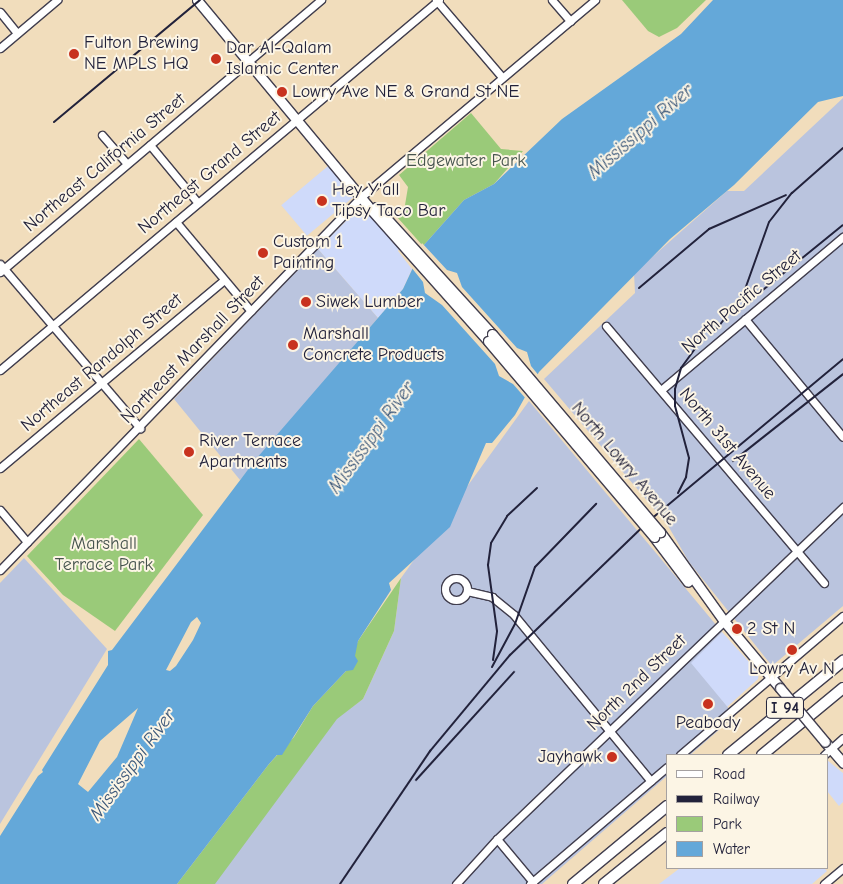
<!DOCTYPE html>
<style>
body{margin:0}
#map{position:relative;width:843px;height:884px;overflow:hidden;background:#f1ddbc;font-family:"Comic Neue",sans-serif}
div>[style]{position:absolute}
[style*='--x']{left:calc(var(--x)*1px);top:calc(var(--y)*1px);width:calc(var(--w)*1px);rotate:calc(var(--a)*1deg)}
.built>*{inset:0;background:#cfdafa;transform-origin:0 0}
.industrial>*{inset:0;background:#bac4de}
.green>*{inset:0;background:#9aca79}
.water>*{inset:0;background:#64a8d9}
.pier>*{inset:0;background:#f1ddbc}
.roads{filter:drop-shadow(1px 0 #413e4e) drop-shadow(-1px 0 #413e4e) drop-shadow(0 1px #413e4e) drop-shadow(0 -1px #413e4e)}
.minor>*{height:7px;margin:-3.5px;padding:0 3.5px;transform-origin:3.5px;border-radius:3.5px;background:#fff}
.minor>.ring{margin:-3.5px;padding:0;box-sizing:content-box;background:none;border:7px solid #fff;border-radius:50%}
.major>*{height:9px;margin:-4.5px;padding:0 4.5px;transform-origin:4.5px;border-radius:4.5px;background:#fff}
.highway>*{height:10px;margin:-5px;padding:0 5px;transform-origin:5px;border-radius:5px;background:#fff}
.rail>*{height:2px;margin:-1px;padding:0 1px;transform-origin:1px;border-radius:1px;background:#22223b}
.bridges{filter:drop-shadow(1px 0 #413e4e) drop-shadow(-1px 0 #413e4e) drop-shadow(0 1px #413e4e) drop-shadow(0 -1px #413e4e)}
.major-bridge>*{height:9px;margin:-4.5px;padding:0 4.5px;transform-origin:4.5px;border-radius:4.5px;background:#fff}
.dots>*{width:14px;height:14px;translate:-50% -50%;box-sizing:border-box;border:2px solid #fcf5e5;border-radius:50%}
span{translate:-50% -50%;white-space:nowrap;text-align:center;line-height:1.15;-webkit-text-stroke:4px #fcf5e5;paint-order:stroke}
.shield-label span{padding:1px 4px;background:#fcf5e5;border:1px solid;border-radius:4px;-webkit-text-stroke-width:0}
.shield-label{font-size:16px;color:#22223b;font-weight:700}
.poi-label{font-size:18px;color:#22223b}
.left{translate:0 -50%;text-align:left}
.right{translate:-100% -50%;text-align:right}
.park-label{font-size:18px;color:#46544e}
.street-label{font-size:18px;color:#22223b}
.water-label{font-size:19px;color:#3c587a;font-style:italic}
.legend{position:absolute;left:666px;top:754px;width:162px;height:115px;box-sizing:border-box;background:#fcf5e5;border:1px solid #a5a1a1;margin:0;padding:6px 9px;list-style:none;font-size:15px;color:#22223b}
.legend li{display:flex;align-items:center;gap:10px;height:25px}
.legend b{width:25px;border:1px solid #a5a1a1}
</style>
<div id="map">
<div class="built">
<i style="left:328px;top:166px;width:40px;height:61px;rotate:50deg"></i>
<i style="clip-path:polygon(359px 208px,364px 208px,400px 247px,398px 251px,412px 269px,403px 289px,378px 318px,318px 249px)"></i>
<i style="clip-path:polygon(722px 632px,759px 673px,758px 679px,727px 707px,690px 663px)"></i>
<i style="clip-path:polygon(827px 760px,843px 773px,843px 802px,839px 806px,827px 791px)"></i>
<i style="clip-path:polygon(680px 868px,824px 868px,827px 871px,812px 884px,659px 884px)"></i>
</div>
<div class="industrial">
<i style="clip-path:polygon(843px 98px,843px 606px,772px 666px,689px 562px,667px 524px,544px 379px,635px 293px,634px 273px,727px 191px,744px 191px)"></i>
<i style="clip-path:polygon(318px 249px,378px 318px,240px 480px,174px 399px)"></i>
<i style="clip-path:polygon(529px 401px,722px 632px,691px 663px,735px 716px,690px 755px,667px 755px,667px 776px,542px 884px,214px 884px,337px 718px,363px 699px,394px 631px,401px 578px)"></i>
<i style="clip-path:polygon(24px 558px,107px 649px,0 824px,0 583px)"></i>
</div>
<div class="green">
<i style="clip-path:polygon(622px 0,706px 0,677px 28px,659px 37px,648px 31px)"></i>
<i style="clip-path:polygon(471px 113px,501px 149px,523px 151px,494px 184px,464px 200px,423px 246px,397px 217px,404px 211px,408px 187px,399px 175px)"></i>
<i style="clip-path:polygon(139px 439px,203px 515px,115px 631px,63px 595px,27px 556px)"></i>
<i style="clip-path:polygon(401px 578px,394px 631px,363px 699px,337px 719px,215px 884px,177px 884px,269px 764px,294px 737px,313px 706px,346px 671px,358px 641px)"></i>
</div>
<div class="water">
<i style="clip-path:polygon(evenodd,713px 0,843px 0,843px 96px,818px 102px,734px 185px,670px 239px,539px 372px,515px 415px,492px 443px,486px 443px,450px 527px,389px 583px,391px 590px,358px 641px,355px 656px,358px 661px,353px 670px,346px 671px,313px 706px,282px 755px,277px 755px,269px 764px,177px 884px,0 884px,0 836px,38px 776px,43px 772px,42px 770px,108px 665px,108px 651px,112px 650px,256px 459px,403px 289px,423px 246px,464px 200px,494px 184px,562px 119px,681px 34px,713px 0,197px 617px,201px 623px,193px 640px,176px 666px,170px 671px,166px 670px,191px 622px,197px 617px,713px 0,138px 708px,117px 757px,88px 792px,78px 784px,100px 741px,138px 708px)"></i>
</div>
<div class="pier">
<i style="clip-path:polygon(422px 243px,447px 270px,457px 273px,462px 287px,517px 348px,527px 352px,531px 366px,540px 377px,527px 400px,513px 384px,499px 376px,495px 364px,442px 305px,425px 293px,423px 282px,411px 267px)"></i>
</div>
<div class="roads">
<div class="minor">
<i style="--x:436;--y:0;--w:101;--a:49.4"></i>
<i style="--x:552;--y:0;--w:28;--a:49"></i>
<i style="--x:0;--y:12;--w:27;--a:51"></i>
<i style="--x:0;--y:48;--w:75;--a:-40.1"></i>
<i style="--x:102;--y:135;--w:38;--a:49"></i>
<i style="--x:150;--y:145;--w:75;--a:50.4"></i>
<i style="--x:176;--y:222;--w:116;--a:49.9"></i>
<i style="--x:0;--y:264;--w:216;--a:49.5"></i>
<i style="--x:0;--y:272;--w:421;--a:-40.3"></i>
<i style="--x:745;--y:319;--w:153;--a:50.3"></i>
<i style="--x:606;--y:326;--w:337;--a:49.7"></i>
<i style="--x:0;--y:370;--w:574;--a:-40.13"></i>
<i style="--x:661;--y:390;--w:238;--a:-40.1"></i>
<i style="--x:0;--y:468;--w:292;--a:-40"></i>
<i style="--x:0;--y:510;--w:42;--a:49.8"></i>
<i style="--x:0;--y:570;--w:519;--a:-45.94"></i>
<i style="--x:361;--y:197;--w:306;--a:-40.1"></i>
<i class="ring" style="left:445px;top:578px;width:15px;height:15px"></i>
<i style="--x:467;--y:591;--w:26;--a:13"></i>
<i style="--x:492;--y:597;--w:28;--a:39"></i>
<i style="--x:514;--y:615;--w:215;--a:50.5"></i>
<i style="--x:680;--y:755;--w:214;--a:-40.5"></i>
<i style="--x:824;--y:755;--w:25;--a:-42"></i>
<i style="--x:497;--y:839;--w:56;--a:50.1"></i>
<i style="--x:456;--y:884;--w:61;--a:-47.7"></i>
<i style="--x:497;--y:839;--w:480;--a:-43.8"></i>
<i style="--x:530;--y:884;--w:180;--a:-40.5"></i>
<i style="--x:824;--y:884;--w:25;--a:-40"></i>
</div>
<div class="major">
<i style="--x:197;--y:0;--w:266;--a:50.3"></i>
<i style="--x:367;--y:205;--w:182;--a:48.3"></i>
<i style="--x:376;--y:207;--w:172;--a:47.6"></i>
<i style="--x:660;--y:532;--w:110;--a:54.3"></i>
<i style="--x:724;--y:621;--w:87;--a:50.1"></i>
<i style="--x:654;--y:537;--w:56;--a:52.9"></i>
<i style="--x:825;--y:742;--w:28;--a:49"></i>
</div>
<div class="highway">
<i style="--x:728;--y:755;--w:149;--a:-39.3"></i>
<i style="--x:762;--y:755;--w:105;--a:-39.6"></i>
<i style="--x:573;--y:884;--w:122;--a:-39.7"></i>
<i style="--x:604;--y:884;--w:81;--a:-39"></i>
</div>
</div>
<div class="rail">
<i style="--x:54;--y:122;--w:190;--a:-39.9"></i>
<i style="--x:639;--y:288;--w:92;--a:-40.1"></i>
<i style="--x:709;--y:229;--w:84;--a:-23.8"></i>
<i style="--x:737;--y:311;--w:136;--a:-39.1"></i>
<i style="--x:715;--y:331;--w:46;--a:-52.1"></i>
<i style="--x:743;--y:295;--w:77;--a:-70.4"></i>
<i style="--x:769;--y:222;--w:37;--a:-52"></i>
<i style="--x:792;--y:193;--w:68;--a:-41.4"></i>
<i style="--x:733;--y:461;--w:140;--a:-38.3"></i>
<i style="--x:678;--y:493;--w:18;--a:-63"></i>
<i style="--x:686;--y:477;--w:19;--a:-81"></i>
<i style="--x:689;--y:458;--w:54;--a:-105.1"></i>
<i style="--x:675;--y:406;--w:17;--a:-90"></i>
<i style="--x:675;--y:389;--w:22;--a:-74"></i>
<i style="--x:681;--y:368;--w:26;--a:-54"></i>
<i style="--x:493;--y:660;--w:29;--a:-82"></i>
<i style="--x:497;--y:631;--w:67;--a:-97.8"></i>
<i style="--x:488;--y:565;--w:22;--a:-82"></i>
<i style="--x:491;--y:543;--w:31;--a:-59"></i>
<i style="--x:507;--y:516;--w:41;--a:-43"></i>
<i style="--x:492;--y:667;--w:49;--a:-61.9"></i>
<i style="--x:515;--y:624;--w:60;--a:-70.7"></i>
<i style="--x:535;--y:567;--w:88;--a:-45.9"></i>
<i style="--x:416;--y:780;--w:146;--a:-47.8"></i>
<i style="--x:340;--y:884;--w:161;--a:-55.9"></i>
<i style="--x:430;--y:751;--w:125;--a:-50.2"></i>
<i style="--x:510;--y:655;--w:194;--a:-44"></i>
<i style="--x:650;--y:520;--w:251;--a:-39.8"></i>
</div>
<div class="bridges">
<div class="major-bridge">
<i style="--x:492;--y:334;--w:260;--a:49.7"></i>
<i style="--x:488;--y:341;--w:257;--a:49.7"></i>
<i style="--x:780;--y:688;--w:70;--a:50.2"></i>
</div>
</div>
<div class="dots">
<i style="left:74px;top:54px;background:#c8321e"></i>
<i style="left:216px;top:59px;background:#c8321e"></i>
<i style="left:282px;top:92px;background:#c8321e"></i>
<i style="left:322px;top:201px;background:#c8321e"></i>
<i style="left:263px;top:253px;background:#c8321e"></i>
<i style="left:306px;top:302px;background:#c8321e"></i>
<i style="left:293px;top:345px;background:#c8321e"></i>
<i style="left:189px;top:452px;background:#c8321e"></i>
<i style="left:737px;top:629px;background:#c8321e"></i>
<i style="left:792px;top:650px;background:#c8321e"></i>
<i style="left:708px;top:704px;background:#c8321e"></i>
<i style="left:612px;top:757px;background:#c8321e"></i>
</div>
<div class="shield-label">
<span style="left:785px;top:708px">I 94</span>
</div>
<div class="poi-label">
<span class="left" style="left:84px;top:54px">Fulton Brewing<br>NE MPLS HQ</span>
<span class="left" style="left:226px;top:59px">Dar Al-Qalam<br>Islamic Center</span>
<span class="left" style="left:292px;top:92px">Lowry Ave NE &amp; Grand St NE</span>
<span class="left" style="left:332px;top:201px">Hey Y'all<br>Tipsy Taco Bar</span>
<span class="left" style="left:273px;top:253px">Custom 1<br>Painting</span>
<span class="left" style="left:316px;top:302px">Siwek Lumber</span>
<span class="left" style="left:303px;top:345px">Marshall<br>Concrete Products</span>
<span class="left" style="left:199px;top:452px">River Terrace<br>Apartments</span>
<span class="left" style="left:747px;top:629px">2 St N</span>
<span style="left:792px;top:669px">Lowry Av N</span>
<span style="left:708px;top:723px">Peabody</span>
<span class="right" style="left:602px;top:757px">Jayhawk</span>
</div>
<div class="park-label">
<span style="left:466px;top:161px">Edgewater Park</span>
<span style="left:104px;top:555px">Marshall<br>Terrace Park</span>
</div>
<div class="street-label">
<span style="left:105px;top:163px;rotate:-40deg">Northeast California Street</span>
<span style="left:210px;top:173px;rotate:-40deg">Northeast Grand Street</span>
<span style="left:742px;top:302px;rotate:-40deg">North Pacific Street</span>
<span style="left:193px;top:350px;rotate:-46deg">Northeast Marshall Street</span>
<span style="left:102px;top:363px;rotate:-40deg">Northeast Randolph Street</span>
<span style="left:727px;top:444px;rotate:50deg">North 31st Avenue</span>
<span style="left:624px;top:464px;rotate:50deg">North Lowry Avenue</span>
<span style="left:637px;top:683px;rotate:-44deg">North 2nd Street</span>
</div>
<div class="water-label">
<span style="left:641px;top:132px;rotate:-41deg">Mississippi River</span>
<span style="left:372px;top:438px;rotate:-54deg">Mississippi River</span>
<span style="left:133px;top:765px;rotate:-54deg">Mississippi River</span>
</div>
<ul class="legend">
<li><b style="height:6px;background:#fff"></b>Road</li>
<li><b style="height:6px;background:#22223b"></b>Railway</li>
<li><b style="height:14px;background:#9aca79"></b>Park</li>
<li><b style="height:14px;background:#64a8d9"></b>Water</li>
</ul>
</div>
